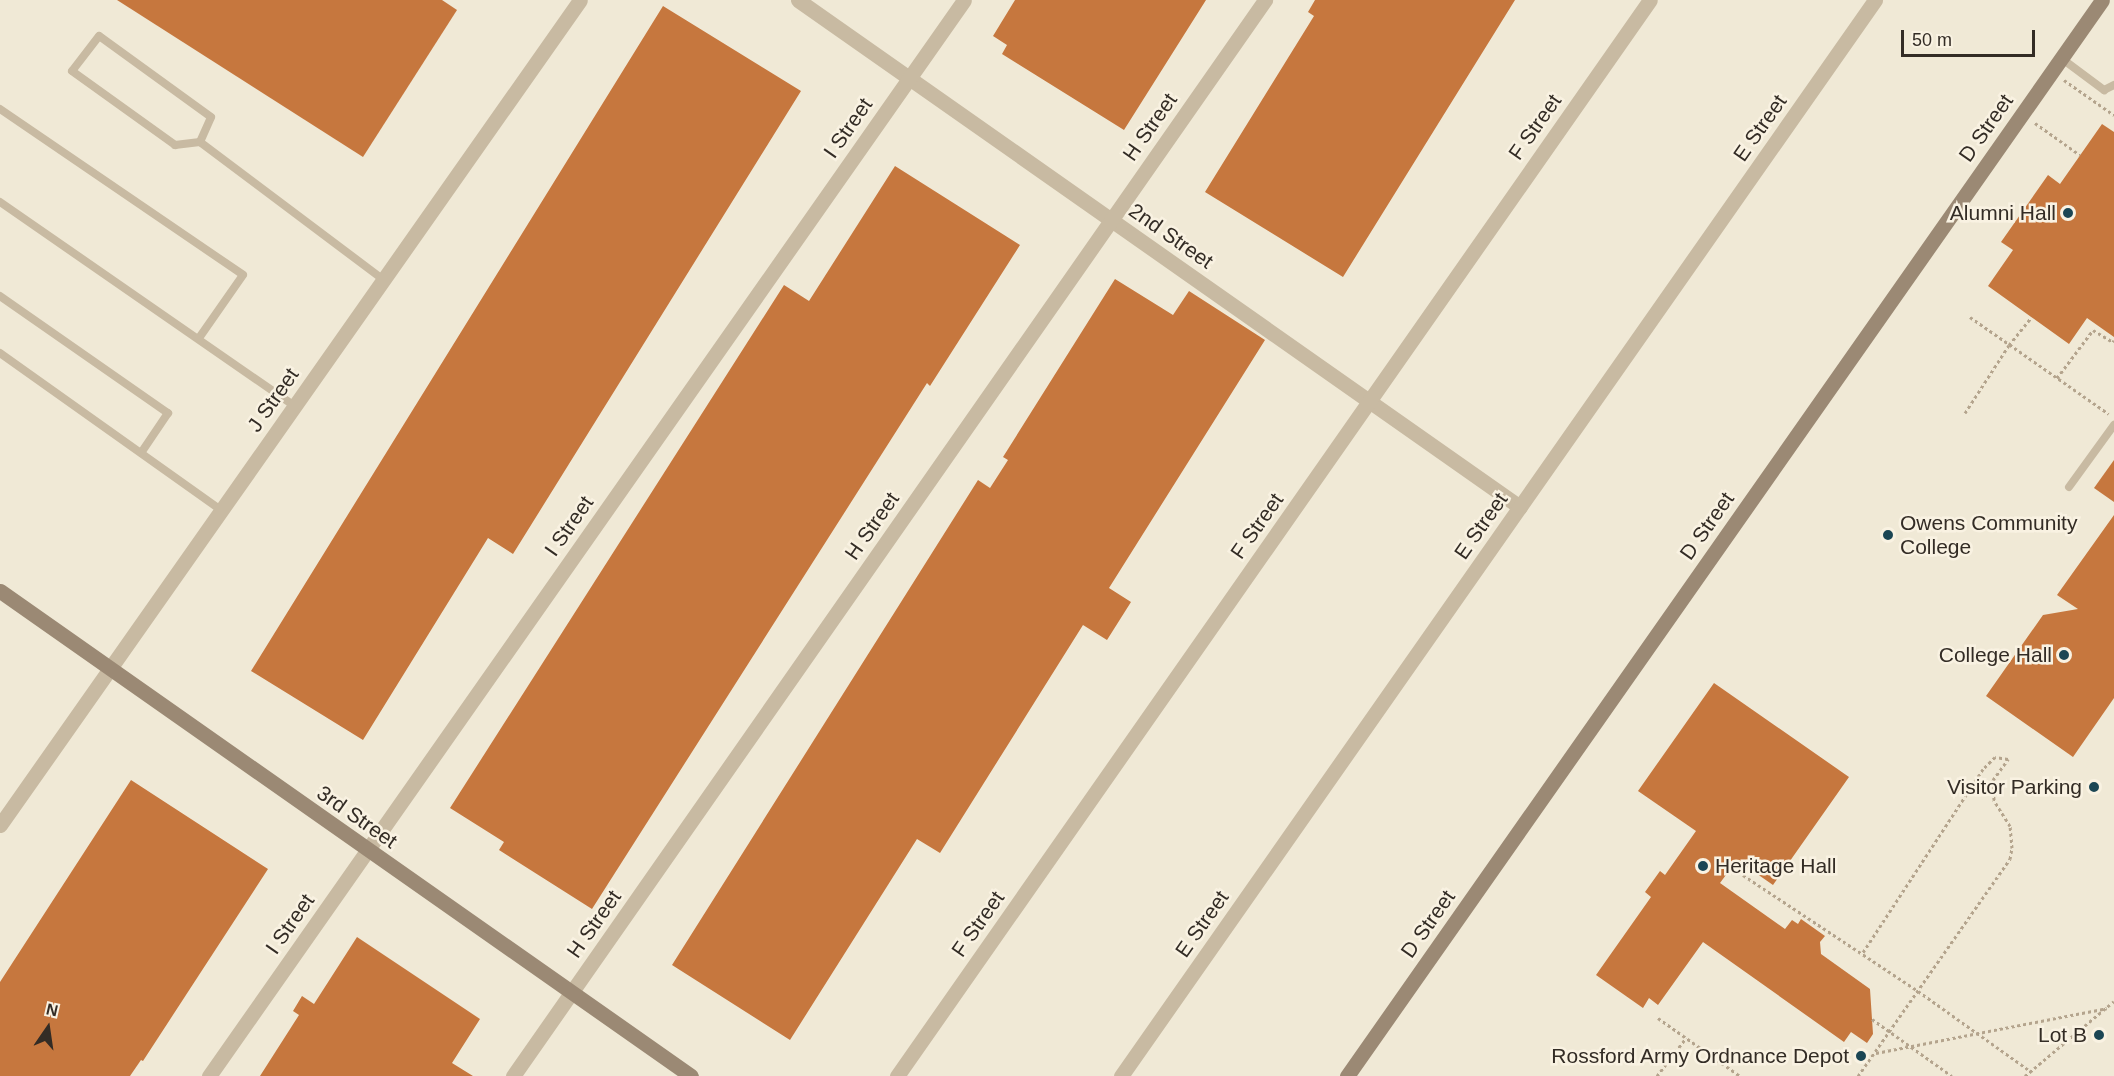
<!DOCTYPE html>
<style>
body{margin:0}
#map{position:relative;width:2114px;height:1076px;overflow:hidden;background:#f0e9d6;font-family:Arial,sans-serif}
div>[style]{position:absolute}
[style*='--x']{left:calc(var(--x)*1px);top:calc(var(--y)*1px);width:calc(var(--w)*1px);rotate:calc(var(--a)*1deg)}
.building>*{inset:0;background:#c6773e}
.path>*{height:3px;margin-top:-1.5px;transform-origin:0;background:repeating-linear-gradient(90deg,#b4a48d 0 3px,transparent 0 6px)}
.lane>*{height:8px;margin:-4px;padding:0 4px;transform-origin:4px;border-radius:4px;background:#c8baa2}
.street>*{height:15px;margin:-7.5px;padding:0 7.5px;transform-origin:7.5px;border-radius:7.5px;background:#c8baa2}
.secondary>*{height:15px;margin:-7.5px;padding:0 7.5px;transform-origin:7.5px;border-radius:7.5px;background:#9b8974}
.dots>*{width:16px;height:16px;translate:-50% -50%;box-sizing:border-box;border:3px solid #f9f2e2;border-radius:50%}
span{translate:-50% -50%;white-space:nowrap;text-align:center;line-height:1.15;-webkit-text-stroke:5px #f9f2e2;paint-order:stroke}
.street-label{font-size:21px;color:#332c25}
.poi-label{font-size:21px;color:#332c25}
.right{translate:-100% -50%;text-align:right}
.left{translate:0 -50%;text-align:left}
.north{position:absolute;left:18px;top:998px;width:60px;height:60px;-webkit-text-stroke:4px #f9f2e2;paint-order:stroke;rotate:13deg;font-size:16px;font-weight:700;line-height:24px;text-align:center;color:#332c25}
.north::after{content:'';display:block;margin:auto;width:21px;height:27px;background:#332c25;clip-path:polygon(50% 0,100% 100%,50% 72%,0 100%)}
.scale{position:absolute;left:1901px;top:30px;width:134px;height:27px;box-sizing:border-box;border:3px solid #332c25;border-top:0;padding-left:8px;font-size:18px;line-height:21px;white-space:nowrap;color:#332c25;-webkit-text-stroke:4px #f9f2e2;paint-order:stroke}
</style>
<div id="map">
<div class="building">
<i style="clip-path:polygon(117px 0,442px 0,457px 10px,363px 157px)"></i>
<i style="clip-path:polygon(1015px 0,1206px 0,1124px 130px,1002px 54px,1007px 45px,993px 36px)"></i>
<i style="clip-path:polygon(1315px 0,1515px 0,1343px 277px,1205px 192px,1314px 16px,1308px 12px)"></i>
<i style="clip-path:polygon(663px 6px,801px 91px,513px 554px,488px 538px,363px 740px,251px 671px)"></i>
<i style="clip-path:polygon(2102px 124px,2114px 132px,2114px 337px,2087px 318px,2069px 344px,1988px 286px,2013px 250px,2001px 242px,2048px 175px,2060px 184px)"></i>
<i style="clip-path:polygon(895px 166px,1020px 245px,930px 386px,927px 383px,592px 909px,499px 850px,504px 842px,450px 808px,784px 285px,809px 301px)"></i>
<i style="clip-path:polygon(1115px 279px,1173px 315px,1189px 291px,1265px 340px,1109px 588px,1131px 602px,1107px 640px,1083px 625px,940px 853px,917px 839px,790px 1040px,672px 965px,978px 480px,990px 488px,1008px 460px,1003px 457px)"></i>
<i style="clip-path:polygon(2114px 460px,2114px 502px,2094px 488px)"></i>
<i style="clip-path:polygon(2114px 515px,2114px 698px,2073px 757px,1986px 696px,2043px 615px,2078px 609px,2057px 595px)"></i>
<i style="clip-path:polygon(1714px 683px,1849px 777px,1773px 885px,1737px 860px,1720px 883px,1785px 929px,1792px 920px,1798px 924px,1801px 919px,1825px 936px,1820px 942px,1821px 954px,1870px 989px,1873px 1034px,1867px 1043px,1851px 1032px,1844px 1042px,1703px 942px,1658px 1005px,1649px 998px,1643px 1008px,1596px 975px,1651px 897px,1645px 892px,1660px 871px,1665px 875px,1696px 831px,1638px 791px)"></i>
<i style="clip-path:polygon(131px 780px,268px 869px,143px 1061px,141px 1060px,130px 1076px,0 1076px,0 982px)"></i>
<i style="clip-path:polygon(357px 937px,480px 1019px,452px 1063px,473px 1076px,260px 1076px,299px 1015px,293px 1011px,302px 996px,314px 1004px)"></i>
</div>
<div class="path">
<i style="--x:2064;--y:80;--w:61;--a:35"></i>
<i style="--x:2035;--y:123;--w:55;--a:35.4"></i>
<i style="--x:1970;--y:317;--w:169;--a:34.9"></i>
<i style="--x:2057;--y:378;--w:60;--a:-53.1"></i>
<i style="--x:2093;--y:330;--w:23;--a:31"></i>
<i style="--x:2113;--y:342;--w:2;--a:-63"></i>
<i style="--x:1965;--y:413;--w:81;--a:-57.1"></i>
<i style="--x:2009;--y:345;--w:36;--a:-51"></i>
<i style="--x:1743;--y:875;--w:210;--a:33.5"></i>
<i style="--x:1918;--y:991;--w:138;--a:35.5"></i>
<i style="--x:1658;--y:1018;--w:100;--a:35.3"></i>
<i style="--x:1872;--y:1019;--w:98;--a:35.5"></i>
<i style="--x:1876;--y:1053;--w:235;--a:-11"></i>
<i style="--x:1657;--y:1076;--w:48;--a:-52.7"></i>
<i style="--x:1858;--y:1076;--w:265;--a:-55"></i>
<i style="--x:2010;--y:859;--w:11;--a:-80"></i>
<i style="--x:2012;--y:848;--w:22;--a:-95"></i>
<i style="--x:2010;--y:826;--w:31;--a:-122"></i>
<i style="--x:1994;--y:800;--w:20;--a:-93"></i>
<i style="--x:1993;--y:780;--w:26;--a:-54"></i>
<i style="--x:2008;--y:759;--w:13;--a:-171"></i>
<i style="--x:1995;--y:757;--w:17;--a:135"></i>
<i style="--x:1983;--y:769;--w:221;--a:123.2"></i>
<i style="--x:2025;--y:1076;--w:116;--a:-40.1"></i>
</div>
<div class="lane">
<i style="--x:2061;--y:58;--w:54;--a:36.7"></i>
<i style="--x:2104;--y:90;--w:11;--a:-27"></i>
<i style="--x:0;--y:109;--w:294;--a:34.3"></i>
<i style="--x:243;--y:275;--w:77;--a:124.9"></i>
<i style="--x:200;--y:142;--w:27;--a:-66"></i>
<i style="--x:211;--y:117;--w:138;--a:-144.1"></i>
<i style="--x:99;--y:36;--w:44;--a:127.6"></i>
<i style="--x:72;--y:71;--w:127;--a:35.7"></i>
<i style="--x:175;--y:145;--w:25;--a:-7"></i>
<i style="--x:200;--y:142;--w:230;--a:36.9"></i>
<i style="--x:0;--y:202;--w:359;--a:34.7"></i>
<i style="--x:0;--y:296;--w:205;--a:34.9"></i>
<i style="--x:168;--y:413;--w:48;--a:124"></i>
<i style="--x:0;--y:353;--w:271;--a:35.4"></i>
<i style="--x:2069;--y:487;--w:77;--a:-54"></i>
</div>
<div class="street">
<i style="--x:798;--y:0;--w:882;--a:35.08"></i>
<i style="--x:0;--y:825;--w:1008;--a:-54.89"></i>
<i style="--x:209;--y:1076;--w:1314;--a:-54.94"></i>
<i style="--x:513;--y:1076;--w:1313;--a:-55.05"></i>
<i style="--x:897;--y:1076;--w:1313;--a:-55.02"></i>
<i style="--x:1121;--y:1076;--w:1314;--a:-54.98"></i>
</div>
<div class="secondary">
<i style="--x:0;--y:591;--w:844;--a:35.06"></i>
<i style="--x:1347;--y:1076;--w:1314;--a:-54.94"></i>
</div>
<div class="dots">
<i style="left:2068px;top:213px;background:#1b4654"></i>
<i style="left:1888px;top:535px;background:#1b4654"></i>
<i style="left:2064px;top:655px;background:#1b4654"></i>
<i style="left:2094px;top:787px;background:#1b4654"></i>
<i style="left:1703px;top:866px;background:#1b4654"></i>
<i style="left:2099px;top:1035px;background:#1b4654"></i>
<i style="left:1861px;top:1056px;background:#1b4654"></i>
</div>
<div class="street-label">
<span style="left:1150px;top:127px;rotate:-55deg">H Street</span>
<span style="left:1535px;top:127px;rotate:-55deg">F Street</span>
<span style="left:848px;top:128px;rotate:-55deg">I Street</span>
<span style="left:1760px;top:128px;rotate:-55deg">E Street</span>
<span style="left:1986px;top:128px;rotate:-55deg">D Street</span>
<span style="left:1171px;top:236px;rotate:35deg">2nd Street</span>
<span style="left:273px;top:400px;rotate:-55deg">J Street</span>
<span style="left:569px;top:526px;rotate:-55deg">I Street</span>
<span style="left:872px;top:526px;rotate:-55deg">H Street</span>
<span style="left:1257px;top:526px;rotate:-55deg">F Street</span>
<span style="left:1481px;top:526px;rotate:-55deg">E Street</span>
<span style="left:1707px;top:526px;rotate:-55deg">D Street</span>
<span style="left:357px;top:817px;rotate:35deg">3rd Street</span>
<span style="left:290px;top:924px;rotate:-55deg">I Street</span>
<span style="left:594px;top:924px;rotate:-55deg">H Street</span>
<span style="left:978px;top:924px;rotate:-55deg">F Street</span>
<span style="left:1202px;top:924px;rotate:-55deg">E Street</span>
<span style="left:1428px;top:924px;rotate:-55deg">D Street</span>
</div>
<div class="poi-label">
<span class="right" style="left:2056px;top:213px">Alumni Hall</span>
<span class="left" style="left:1900px;top:535px">Owens Community<br>College</span>
<span class="right" style="left:2052px;top:655px">College Hall</span>
<span class="right" style="left:2082px;top:787px">Visitor Parking</span>
<span class="left" style="left:1715px;top:866px">Heritage Hall</span>
<span class="right" style="left:2087px;top:1035px">Lot B</span>
<span class="right" style="left:1849px;top:1056px">Rossford Army Ordnance Depot</span>
</div>
<div class="north">N</div>
<div class="scale">50 m</div>
</div>
